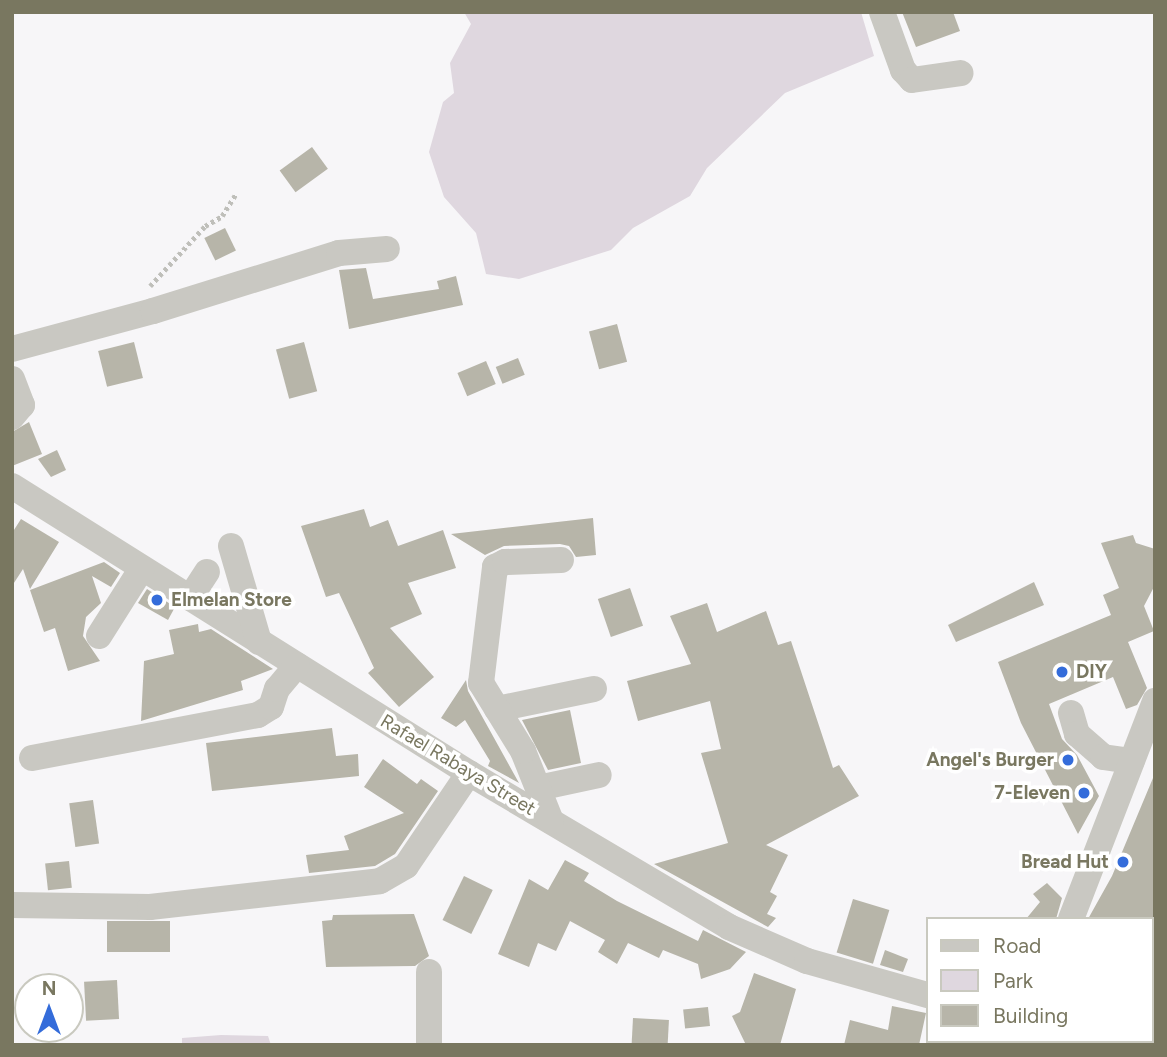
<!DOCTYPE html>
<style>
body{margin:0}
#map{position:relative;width:1167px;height:1057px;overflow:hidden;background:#f7f6f8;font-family:Figtree,sans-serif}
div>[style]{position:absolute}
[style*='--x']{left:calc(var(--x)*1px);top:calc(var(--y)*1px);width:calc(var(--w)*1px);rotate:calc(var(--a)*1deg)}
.green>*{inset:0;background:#dfd7df}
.building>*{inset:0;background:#b7b5a9;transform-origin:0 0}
.path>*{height:4.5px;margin-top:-2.25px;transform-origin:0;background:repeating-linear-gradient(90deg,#bfbfba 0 3.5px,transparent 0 7px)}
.minor>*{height:26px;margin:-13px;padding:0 13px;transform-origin:13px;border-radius:13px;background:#c9c8c2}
.dots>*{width:19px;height:19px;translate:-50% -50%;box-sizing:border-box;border:4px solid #fff;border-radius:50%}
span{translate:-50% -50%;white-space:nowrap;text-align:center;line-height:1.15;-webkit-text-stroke:7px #fff;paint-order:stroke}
.poi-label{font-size:19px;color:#797760;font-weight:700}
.left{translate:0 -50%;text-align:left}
.right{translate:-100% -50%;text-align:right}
.street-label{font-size:19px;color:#797760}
.frame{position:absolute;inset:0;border:14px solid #797760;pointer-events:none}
.legend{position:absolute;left:926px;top:917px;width:228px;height:126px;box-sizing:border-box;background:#fff;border:2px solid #c9c9bf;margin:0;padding:9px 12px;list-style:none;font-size:21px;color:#797760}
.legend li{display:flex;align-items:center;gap:14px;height:35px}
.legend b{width:35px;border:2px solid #c9c9bf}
.north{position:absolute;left:14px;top:973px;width:70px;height:70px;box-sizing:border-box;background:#fff;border:2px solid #c9c9bf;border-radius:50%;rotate:0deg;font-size:19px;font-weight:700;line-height:28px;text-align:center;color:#797760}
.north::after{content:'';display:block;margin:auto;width:24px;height:32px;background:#346cda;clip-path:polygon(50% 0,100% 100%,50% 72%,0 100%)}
</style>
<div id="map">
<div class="green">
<i style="clip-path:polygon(464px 12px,861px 12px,874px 56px,785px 93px,707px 168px,690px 196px,633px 228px,611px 250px,519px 279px,486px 274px,476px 233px,444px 197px,429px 152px,443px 102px,454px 93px,450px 63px,471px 24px)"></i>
<i style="clip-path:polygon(221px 1035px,268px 1036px,271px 1045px,182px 1045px,182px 1038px)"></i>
</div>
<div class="building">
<i style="clip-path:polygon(902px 12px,953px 12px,960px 31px,916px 47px)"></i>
<i style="left:312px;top:147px;width:27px;height:40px;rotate:54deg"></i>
<i style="left:225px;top:228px;width:25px;height:23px;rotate:64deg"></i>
<i style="clip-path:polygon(366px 268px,373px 299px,439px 289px,437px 281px,456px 276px,463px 305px,349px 329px,339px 270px)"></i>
<i style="left:617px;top:324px;width:39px;height:29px;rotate:75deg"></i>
<i style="left:134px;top:342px;width:37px;height:37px;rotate:76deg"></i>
<i style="left:304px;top:342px;width:51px;height:29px;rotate:75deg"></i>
<i style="left:518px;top:358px;width:18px;height:24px;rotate:68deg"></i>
<i style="left:486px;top:361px;width:25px;height:31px;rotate:67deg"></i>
<i style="clip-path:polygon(29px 422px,42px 454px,12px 466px,12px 432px)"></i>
<i style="clip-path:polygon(57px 450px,66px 470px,51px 477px,38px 459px)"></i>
<i style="clip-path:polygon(364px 509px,370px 527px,388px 520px,398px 546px,443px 530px,456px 568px,408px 583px,422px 614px,390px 628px,434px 677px,399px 707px,368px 673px,374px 668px,339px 593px,326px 597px,301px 526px)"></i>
<i style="clip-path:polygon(593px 518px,596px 555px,576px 557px,569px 546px,560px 544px,504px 546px,485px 555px,451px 534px)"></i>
<i style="clip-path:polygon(21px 519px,59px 542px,30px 589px,23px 569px,12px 586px,12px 533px)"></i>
<i style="clip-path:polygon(1133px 535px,1136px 543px,1155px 549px,1155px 585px,1144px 606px,1154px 631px,1128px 642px,1147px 688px,1137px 705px,1126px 709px,1113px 677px,1049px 704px,1062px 739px,1077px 755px,1099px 796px,1078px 834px,1021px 723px,998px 662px,1111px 615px,1103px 595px,1119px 588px,1101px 543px)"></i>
<i style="clip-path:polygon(104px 562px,120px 573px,111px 587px,92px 576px,101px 603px,86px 617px,83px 636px,100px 661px,68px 671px,55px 628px,44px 632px,30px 590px)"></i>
<i style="clip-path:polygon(1034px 582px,1044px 605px,956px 642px,948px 625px)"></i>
<i style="left:630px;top:588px;width:40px;height:34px;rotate:71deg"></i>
<i style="clip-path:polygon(147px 589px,175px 607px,168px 620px,138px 603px)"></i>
<i style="clip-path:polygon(707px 603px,717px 632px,766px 611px,778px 645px,791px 641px,833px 768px,839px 765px,859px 796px,766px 845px,788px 855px,770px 892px,777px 896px,767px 914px,776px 918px,768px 927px,654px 864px,728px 843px,701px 753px,721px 749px,710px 701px,638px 721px,627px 681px,691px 664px,670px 616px)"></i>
<i style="clip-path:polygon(198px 624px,199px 632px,211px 629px,273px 669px,241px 681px,243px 690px,141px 721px,144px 661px,174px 654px,169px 630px)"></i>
<i style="clip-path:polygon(466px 680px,468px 691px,519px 783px,488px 766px,490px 761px,465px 720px,456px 727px,441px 718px)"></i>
<i style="clip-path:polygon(570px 710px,581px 763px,548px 770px,522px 720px)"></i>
<i style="clip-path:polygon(332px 728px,336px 756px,358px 754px,359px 776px,212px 791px,206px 743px)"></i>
<i style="clip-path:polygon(383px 759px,417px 784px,421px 779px,438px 791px,395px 854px,375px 866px,309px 873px,306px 855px,349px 850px,344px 836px,404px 813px,364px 787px)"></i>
<i style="clip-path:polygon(1153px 778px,1155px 919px,1088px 919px,1112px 876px)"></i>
<i style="left:93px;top:800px;width:44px;height:24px;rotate:82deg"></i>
<i style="clip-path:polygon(565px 860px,589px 873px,584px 881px,617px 901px,698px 941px,703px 930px,746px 952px,730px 969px,701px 979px,698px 964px,663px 950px,659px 958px,628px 943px,617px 964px,598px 952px,605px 940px,570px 921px,556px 951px,538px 943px,529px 967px,498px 954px,529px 879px,548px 890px)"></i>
<i style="left:69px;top:861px;width:27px;height:24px;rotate:84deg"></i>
<i style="left:464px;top:876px;width:32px;height:49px;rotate:26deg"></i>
<i style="clip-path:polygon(1047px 883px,1062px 898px,1056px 919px,1026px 919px,1040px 902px,1033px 894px)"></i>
<i style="left:853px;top:899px;width:38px;height:56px;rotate:17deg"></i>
<i style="clip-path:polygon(414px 914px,429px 956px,415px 966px,326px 967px,322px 921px,332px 920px,333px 915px)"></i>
<i style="left:170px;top:921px;width:31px;height:63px;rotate:90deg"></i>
<i style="clip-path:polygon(885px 950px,908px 959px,903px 972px,880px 965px)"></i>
<i style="clip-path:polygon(754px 973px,796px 989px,780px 1045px,746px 1045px,732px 1016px,740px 1012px)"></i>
<i style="left:117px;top:980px;width:39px;height:33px;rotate:87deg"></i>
<i style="clip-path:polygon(892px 1006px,926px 1013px,919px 1045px,844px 1045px,850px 1020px,888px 1030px)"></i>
<i style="left:708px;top:1007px;width:19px;height:25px;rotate:84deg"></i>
<i style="left:633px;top:1018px;width:36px;height:27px;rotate:3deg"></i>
</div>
<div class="path">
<i style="--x:150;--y:286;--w:81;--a:-47.5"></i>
<i style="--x:205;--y:226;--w:20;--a:-30"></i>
<i style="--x:222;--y:216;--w:26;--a:-58"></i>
</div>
<div class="minor">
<i style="--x:882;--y:12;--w:62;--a:70.1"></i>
<i style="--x:903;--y:70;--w:13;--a:48"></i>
<i style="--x:912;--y:80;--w:49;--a:-8.1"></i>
<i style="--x:12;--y:349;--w:146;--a:-15.1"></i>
<i style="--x:153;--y:311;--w:195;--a:-17.3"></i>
<i style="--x:339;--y:253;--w:48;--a:-4.8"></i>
<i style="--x:12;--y:379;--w:28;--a:69"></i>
<i style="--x:22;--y:405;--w:16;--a:130"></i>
<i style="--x:12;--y:486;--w:540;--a:32.13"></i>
<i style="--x:469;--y:773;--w:302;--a:30.6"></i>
<i style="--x:729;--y:927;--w:85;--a:23.6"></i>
<i style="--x:807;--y:961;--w:125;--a:15.8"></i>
<i style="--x:231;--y:546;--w:100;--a:73.7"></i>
<i style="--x:190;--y:598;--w:31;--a:-57"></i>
<i style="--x:99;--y:636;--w:80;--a:-57.7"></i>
<i style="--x:497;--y:709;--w:99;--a:-11.7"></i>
<i style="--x:1071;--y:713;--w:22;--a:74"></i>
<i style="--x:1077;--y:734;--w:35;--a:41"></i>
<i style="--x:1103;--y:757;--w:29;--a:8"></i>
<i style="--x:32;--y:758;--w:230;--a:-10.8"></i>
<i style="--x:258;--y:715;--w:15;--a:-32"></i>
<i style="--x:271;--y:707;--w:19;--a:-72"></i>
<i style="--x:277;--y:689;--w:31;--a:-50"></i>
<i style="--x:538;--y:788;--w:62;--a:-12"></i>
<i style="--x:551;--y:821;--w:75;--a:-111.8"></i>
<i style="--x:523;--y:751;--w:80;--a:-121.7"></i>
<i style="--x:481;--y:683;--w:117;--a:-83.1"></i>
<i style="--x:495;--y:567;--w:11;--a:-27"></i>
<i style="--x:505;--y:562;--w:56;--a:-2"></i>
<i style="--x:12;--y:905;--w:138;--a:0.8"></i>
<i style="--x:150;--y:907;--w:231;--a:-6.4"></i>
<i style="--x:380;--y:881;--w:30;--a:-30"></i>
<i style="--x:406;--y:866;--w:112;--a:-55.9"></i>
<i style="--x:1071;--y:919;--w:234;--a:-68.9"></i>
<i style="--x:1075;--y:1041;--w:4;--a:63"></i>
<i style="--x:429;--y:1045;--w:73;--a:-90"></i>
</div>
<div class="dots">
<i style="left:157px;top:600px;background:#346cda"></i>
<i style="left:1062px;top:672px;background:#346cda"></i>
<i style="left:1068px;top:760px;background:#346cda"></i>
<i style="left:1084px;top:793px;background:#346cda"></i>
<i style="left:1123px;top:862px;background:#346cda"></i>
</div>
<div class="poi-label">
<span class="left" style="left:171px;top:600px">Elmelan Store</span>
<span class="left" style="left:1076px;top:672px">DIY</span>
<span class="right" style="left:1054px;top:760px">Angel's Burger</span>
<span class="right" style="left:1070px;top:793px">7-Eleven</span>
<span class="right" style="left:1109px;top:862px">Bread Hut</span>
</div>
<div class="street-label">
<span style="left:458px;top:765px;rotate:31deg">Rafael Rabaya Street</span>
</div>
<div class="frame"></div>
<ul class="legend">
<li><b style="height:9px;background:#c9c8c2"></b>Road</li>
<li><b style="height:19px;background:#dfd7df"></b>Park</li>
<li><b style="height:19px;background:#b7b5a9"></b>Building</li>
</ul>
<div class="north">N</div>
</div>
